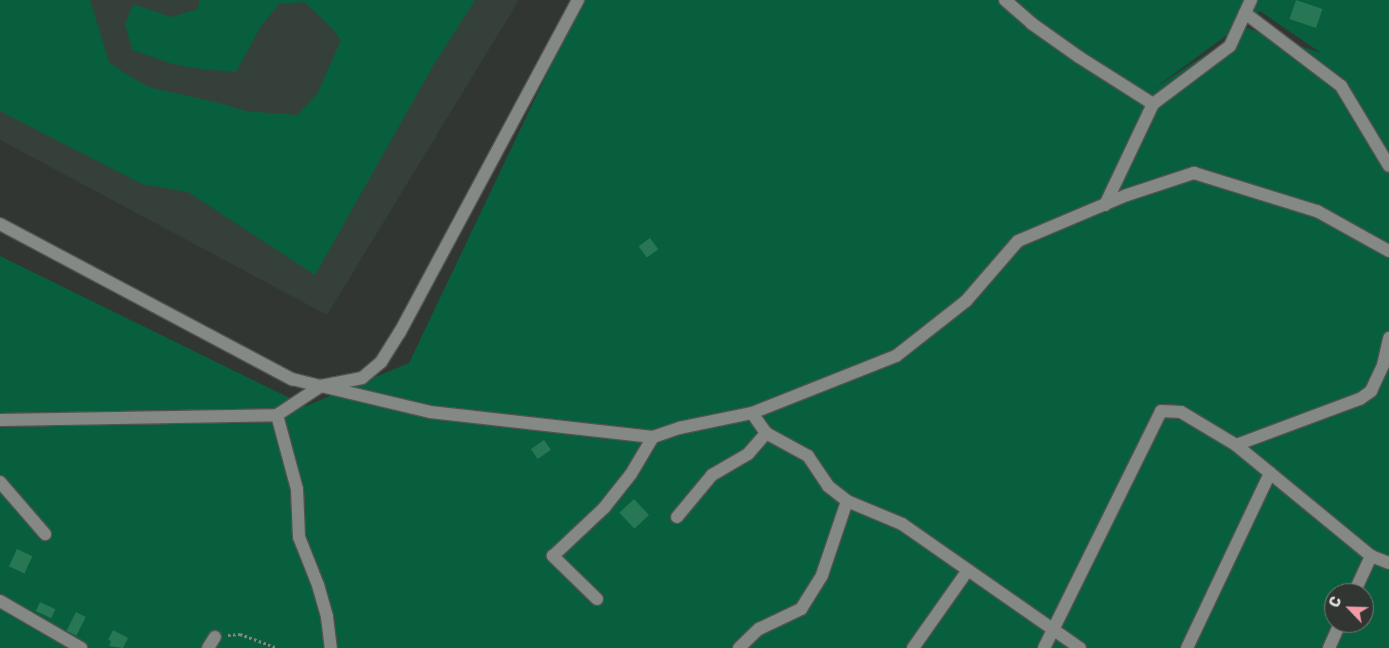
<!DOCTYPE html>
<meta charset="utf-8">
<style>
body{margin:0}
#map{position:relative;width:1389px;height:648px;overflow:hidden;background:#313633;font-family:Rubik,sans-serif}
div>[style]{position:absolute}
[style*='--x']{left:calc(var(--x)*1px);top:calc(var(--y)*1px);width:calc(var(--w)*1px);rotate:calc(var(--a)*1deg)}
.built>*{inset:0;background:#35403a}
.green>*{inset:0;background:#075f3e}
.building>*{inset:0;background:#287754;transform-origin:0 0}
.path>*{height:2.5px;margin-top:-1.25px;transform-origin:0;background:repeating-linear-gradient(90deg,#828683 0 2.5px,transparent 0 5px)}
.roads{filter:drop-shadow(1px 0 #515452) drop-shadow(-1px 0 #515452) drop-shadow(0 1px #515452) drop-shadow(0 -1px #515452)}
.minor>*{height:12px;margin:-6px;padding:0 6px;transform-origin:6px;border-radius:6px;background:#848986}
span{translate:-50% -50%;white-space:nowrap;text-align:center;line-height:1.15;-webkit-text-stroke:4px #313633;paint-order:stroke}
.north{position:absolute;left:1324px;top:583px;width:50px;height:50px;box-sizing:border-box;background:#313633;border:1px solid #777b79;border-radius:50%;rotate:294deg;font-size:14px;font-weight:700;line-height:20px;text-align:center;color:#e0e3e1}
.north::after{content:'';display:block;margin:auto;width:18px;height:22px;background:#f39aa7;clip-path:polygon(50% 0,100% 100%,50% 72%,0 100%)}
</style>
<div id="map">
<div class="built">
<i style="clip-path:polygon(0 0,519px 0,327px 315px,0 140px)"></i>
</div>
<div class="green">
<i style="clip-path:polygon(0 0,90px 0,109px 62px,126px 74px,149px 87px,219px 103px,246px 111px,297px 115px,317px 94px,341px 40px,327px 23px,304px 2px,279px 4px,261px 26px,236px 72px,201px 69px,172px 64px,132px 50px,125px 24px,133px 4px,171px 17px,198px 9px,199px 0,475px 0,433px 66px,315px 275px,188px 192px,142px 184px,0 111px)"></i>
<i style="clip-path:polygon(evenodd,582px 0,1389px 0,1389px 648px,0 648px,0 256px,306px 406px,409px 363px,582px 0,1260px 11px,1321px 53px,1247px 28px,1153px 89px,1260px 11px,582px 0,1334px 593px,1364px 593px,1364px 623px,1334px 623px,1334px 593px)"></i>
</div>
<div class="building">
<i style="left:1296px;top:0;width:28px;height:20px;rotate:19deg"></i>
<i style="left:650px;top:238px;width:14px;height:14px;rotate:54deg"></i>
<i style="left:544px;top:440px;width:12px;height:16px;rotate:55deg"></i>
<i style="left:634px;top:499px;width:22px;height:20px;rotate:47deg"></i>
<i style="left:17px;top:549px;width:17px;height:19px;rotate:25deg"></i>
<i style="left:40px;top:602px;width:17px;height:10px;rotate:25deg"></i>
<i style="left:76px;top:612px;width:11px;height:21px;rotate:27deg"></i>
<i style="clip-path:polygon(113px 630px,128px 638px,123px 648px,109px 646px,111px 641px,108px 640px)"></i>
</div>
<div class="path">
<i style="--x:228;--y:635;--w:12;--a:-5"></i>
<i style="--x:240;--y:634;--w:40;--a:20.2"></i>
</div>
<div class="roads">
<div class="minor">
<i style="--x:1005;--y:0;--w:35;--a:41"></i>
<i style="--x:1031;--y:23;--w:59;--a:35.3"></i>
<i style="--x:1079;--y:57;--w:88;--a:32.4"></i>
<i style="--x:1245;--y:13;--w:121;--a:37.2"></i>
<i style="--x:1341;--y:86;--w:93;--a:59"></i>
<i style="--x:1105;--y:205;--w:112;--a:-64.6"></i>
<i style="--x:1153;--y:104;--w:96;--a:-37"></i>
<i style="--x:1230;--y:46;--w:51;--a:-65.5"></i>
<i style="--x:0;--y:224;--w:331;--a:28"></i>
<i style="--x:292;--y:379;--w:30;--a:14"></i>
<i style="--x:321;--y:386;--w:42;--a:-11"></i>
<i style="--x:362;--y:378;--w:25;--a:-40"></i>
<i style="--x:381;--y:362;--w:36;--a:-58"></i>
<i style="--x:400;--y:332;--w:377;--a:-61.8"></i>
<i style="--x:277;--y:415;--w:77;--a:74.9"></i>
<i style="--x:297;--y:489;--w:48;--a:87.6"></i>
<i style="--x:299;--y:537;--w:52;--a:68.4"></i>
<i style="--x:318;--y:585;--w:33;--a:74"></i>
<i style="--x:327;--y:617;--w:31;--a:83"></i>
<i style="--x:0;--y:420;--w:277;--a:-1"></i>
<i style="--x:277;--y:415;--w:53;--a:-33.4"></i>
<i style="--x:321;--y:386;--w:112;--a:13.4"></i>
<i style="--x:430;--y:412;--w:224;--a:6.4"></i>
<i style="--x:653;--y:437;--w:28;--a:-19"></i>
<i style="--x:679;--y:428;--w:75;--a:-11.6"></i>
<i style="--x:752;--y:413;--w:155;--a:-21.6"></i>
<i style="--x:896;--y:356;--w:89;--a:-38.2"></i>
<i style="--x:966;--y:301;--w:79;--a:-49.1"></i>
<i style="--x:1018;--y:241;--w:118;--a:-22.9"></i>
<i style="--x:1127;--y:195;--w:71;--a:-18.2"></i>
<i style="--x:1194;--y:173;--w:129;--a:17.2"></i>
<i style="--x:1317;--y:211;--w:82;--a:29.1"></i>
<i style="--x:766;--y:433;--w:48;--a:28.7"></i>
<i style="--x:808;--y:456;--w:36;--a:56"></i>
<i style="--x:828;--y:486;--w:24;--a:38"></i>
<i style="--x:847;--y:501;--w:60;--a:22.7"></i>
<i style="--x:902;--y:524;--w:217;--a:34.9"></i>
<i style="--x:1236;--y:445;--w:132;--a:-20.4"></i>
<i style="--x:1360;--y:399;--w:14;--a:-36"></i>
<i style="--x:1371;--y:391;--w:29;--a:-65"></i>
<i style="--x:1383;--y:365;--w:28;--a:-77"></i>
<i style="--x:0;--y:482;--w:69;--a:49.1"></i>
<i style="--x:677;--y:517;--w:55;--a:-50.2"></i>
<i style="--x:712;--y:475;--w:42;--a:-30.3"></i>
<i style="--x:748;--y:454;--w:28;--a:-49"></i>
<i style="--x:766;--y:433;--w:24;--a:-125"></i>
<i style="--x:1354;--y:593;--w:41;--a:-65.3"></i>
<i style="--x:597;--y:599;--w:62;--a:-135.7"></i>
<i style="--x:553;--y:556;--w:70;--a:-43.3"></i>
<i style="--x:604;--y:508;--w:43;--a:-51.5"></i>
<i style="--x:631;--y:474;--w:43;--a:-59.3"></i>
<i style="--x:0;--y:601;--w:94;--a:30.1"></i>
<i style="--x:208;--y:648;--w:13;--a:-58"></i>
<i style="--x:739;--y:648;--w:28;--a:-44"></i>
<i style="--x:759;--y:629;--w:47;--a:-25.5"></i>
<i style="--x:801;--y:609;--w:40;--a:-58"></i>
<i style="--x:822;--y:575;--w:78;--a:-71.3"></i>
<i style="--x:913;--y:648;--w:95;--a:-54.8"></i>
<i style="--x:1044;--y:648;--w:264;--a:-63.7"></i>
<i style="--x:1161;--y:411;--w:20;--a:3"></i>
<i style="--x:1181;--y:412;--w:64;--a:31"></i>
<i style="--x:1236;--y:445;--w:175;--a:39.4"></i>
<i style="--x:1371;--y:556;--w:19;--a:21"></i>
<i style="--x:1187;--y:648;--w:194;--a:-64.6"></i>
<i style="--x:1329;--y:648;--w:27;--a:-66"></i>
</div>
</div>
<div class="north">С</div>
</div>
